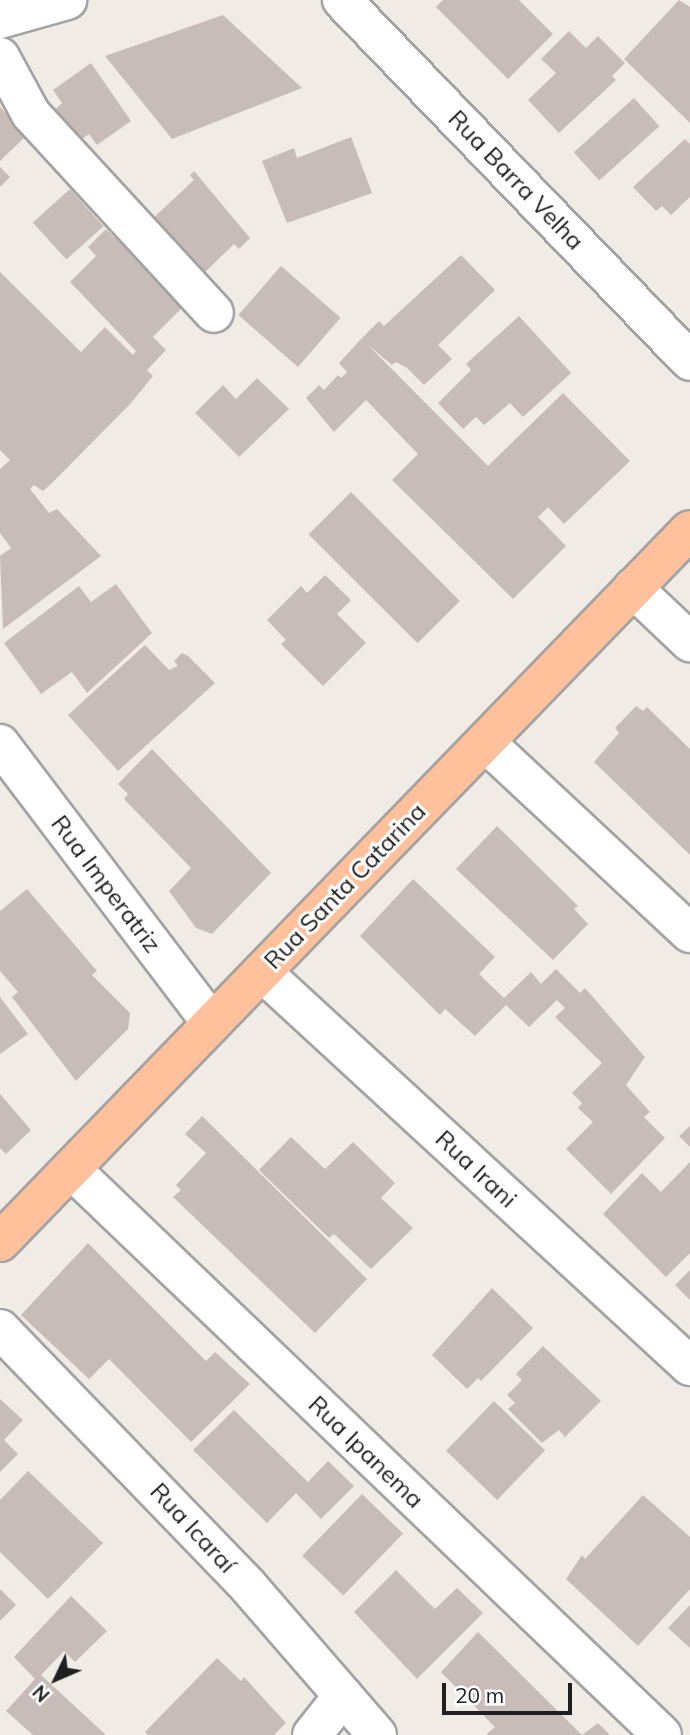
<!DOCTYPE html>
<meta charset="utf-8">
<style>
body{margin:0}
#map{position:relative;width:690px;height:1735px;overflow:hidden;background:#f0ebe5;font-family:Mulish,sans-serif}
div>[style]{position:absolute}
[style*='--x']{left:calc(var(--x)*1px);top:calc(var(--y)*1px);width:calc(var(--w)*1px);rotate:calc(var(--a)*1deg)}
.building>*{inset:0;background:#c8bcb8;transform-origin:0 0}
.roads{filter:drop-shadow(2px 0 #a3a3a3) drop-shadow(-2px 0 #a3a3a3) drop-shadow(0 2px #a3a3a3) drop-shadow(0 -2px #a3a3a3)}
.minor>*{height:38px;margin:-19px;padding:0 19px;transform-origin:19px;border-radius:19px;background:#fff}
.major>*{height:38px;margin:-19px;padding:0 19px;transform-origin:19px;border-radius:19px;background:#ffc19c}
span{translate:-50% -50%;white-space:nowrap;text-align:center;line-height:1.15;-webkit-text-stroke:6px #fff;paint-order:stroke}
.street-label{font-size:24px;color:#1f1f1f}
.north{position:absolute;left:21px;top:1644px;width:70px;height:70px;-webkit-text-stroke:5px #fff;paint-order:stroke;rotate:226deg;font-size:19px;font-weight:700;line-height:28px;text-align:center;color:#1f1f1f}
.north::after{content:'';display:block;margin:auto;width:24px;height:32px;background:#1f1f1f;clip-path:polygon(50% 0,100% 100%,50% 72%,0 100%)}
.scale{position:absolute;left:442px;top:1683px;width:130px;height:32px;box-sizing:border-box;border:4px solid #1f1f1f;border-top:0;padding-left:9px;font-size:21px;line-height:24px;white-space:nowrap;color:#1f1f1f;-webkit-text-stroke:5px #fff;paint-order:stroke}
</style>
<div id="map">
<div class="building">
<i style="clip-path:polygon(443px 0,519px 0,553px 34px,508px 79px,436px 7px)"></i>
<i style="clip-path:polygon(679px 0,690px 7px,690px 123px,624px 59px)"></i>
<i style="clip-path:polygon(223px 15px,302px 88px,172px 139px,105px 56px)"></i>
<i style="clip-path:polygon(569px 31px,586px 48px,598px 36px,625px 63px,612px 76px,616px 80px,559px 133px,528px 100px,556px 73px,541px 59px)"></i>
<i style="clip-path:polygon(91px 63px,131px 121px,97px 145px,89px 134px,76px 143px,51px 113px,62px 103px,53px 90px)"></i>
<i style="left:634px;top:98px;width:38px;height:81px;rotate:48deg"></i>
<i style="clip-path:polygon(0 107px,27px 135px,0 161px)"></i>
<i style="clip-path:polygon(351px 137px,372px 193px,287px 223px,262px 161px,294px 148px,297px 158px)"></i>
<i style="clip-path:polygon(685px 139px,690px 144px,690px 197px,671px 215px,662px 206px,656px 211px,633px 187px)"></i>
<i style="clip-path:polygon(0 167px,10px 177px,0 187px)"></i>
<i style="clip-path:polygon(194px 171px,250px 238px,239px 249px,234px 244px,200px 277px,149px 222px,194px 180px,190px 175px)"></i>
<i style="left:70px;top:189px;width:50px;height:50px;rotate:48deg"></i>
<i style="clip-path:polygon(106px 229px,115px 238px,119px 234px,186px 304px,153px 337px,166px 350px,147px 370px,153px 376px,131px 403px,51px 484px,43px 491px,34px 485px,30px 489px,49px 513px,57px 509px,101px 556px,3px 629px,0 556px,11px 548px,0 533px,0 469px,10px 460px,0 450px,0 272px,81px 352px,105px 327px,133px 355px,136px 351px,70px 282px,96px 256px,88px 247px)"></i>
<i style="clip-path:polygon(461px 255px,495px 290px,438px 345px,452px 359px,424px 385px,407px 368px,396px 362px,392px 365px,367px 344px,488px 466px,563px 393px,630px 461px,564px 524px,548px 507px,538px 517px,566px 546px,513px 599px,392px 480px,418px 454px,366px 400px,334px 432px,306px 398px,319px 385px,324px 390px,338px 375px,341px 378px,347px 372px,339px 363px,362px 338px,379px 321px,384px 326px)"></i>
<i style="left:281px;top:266px;width:79px;height:65px;rotate:41deg"></i>
<i style="clip-path:polygon(519px 316px,571px 373px,523px 417px,510px 403px,484px 425px,476px 417px,463px 429px,438px 403px,471px 370px,466px 364px)"></i>
<i style="clip-path:polygon(257px 378px,289px 409px,239px 457px,195px 413px,223px 385px,236px 399px)"></i>
<i style="left:351px;top:492px;width:154px;height:60px;rotate:45deg"></i>
<i style="clip-path:polygon(325px 575px,351px 600px,337px 614px,366px 643px,323px 686px,281px 644px,286px 640px,267px 620px,301px 586px,307px 593px)"></i>
<i style="clip-path:polygon(116px 584px,152px 633px,87px 693px,72px 672px,41px 694px,4px 643px,79px 586px,91px 602px)"></i>
<i style="clip-path:polygon(145px 645px,169px 670px,178px 666px,174px 661px,182px 653px,188px 656px,215px 683px,118px 771px,68px 715px)"></i>
<i style="clip-path:polygon(636px 706px,643px 711px,647px 707px,690px 749px,690px 855px,594px 762px,619px 733px,615px 728px)"></i>
<i style="clip-path:polygon(152px 749px,271px 873px,212px 934px,196px 928px,169px 891px,191px 868px,124px 799px,128px 794px,118px 784px)"></i>
<i style="clip-path:polygon(497px 826px,578px 906px,574px 909px,588px 924px,553px 960px,456px 869px)"></i>
<i style="clip-path:polygon(413px 879px,495px 957px,479px 974px,504px 998px,531px 972px,541px 984px,556px 969px,580px 993px,585px 988px,645px 1057px,626px 1085px,650px 1112px,644px 1117px,665px 1138px,611px 1194px,566px 1149px,593px 1122px,578px 1108px,582px 1103px,572px 1093px,602px 1063px,555px 1017px,565px 1008px,557px 1000px,529px 1027px,506px 1005px,475px 1036px,445px 1009px,440px 1015px,360px 936px)"></i>
<i style="clip-path:polygon(27px 889px,97px 971px,92px 975px,130px 1013px,128px 1029px,76px 1081px,12px 997px,18px 992px,0 971px,0 911px)"></i>
<i style="clip-path:polygon(0 997px,28px 1034px,0 1054px)"></i>
<i style="clip-path:polygon(0 1094px,31px 1130px,6px 1154px,0 1148px)"></i>
<i style="clip-path:polygon(202px 1116px,367px 1279px,315px 1333px,173px 1197px,181px 1190px,176px 1185px,206px 1153px,185px 1134px)"></i>
<i style="clip-path:polygon(690px 1126px,690px 1147px,679px 1136px)"></i>
<i style="clip-path:polygon(291px 1137px,325px 1169px,353px 1142px,395px 1183px,381px 1198px,413px 1228px,371px 1269px,334px 1234px,329px 1238px,259px 1170px)"></i>
<i style="clip-path:polygon(690px 1162px,690px 1253px,666px 1277px,603px 1214px,642px 1173px,661px 1192px)"></i>
<i style="clip-path:polygon(88px 1243px,206px 1361px,215px 1352px,250px 1384px,191px 1442px,109px 1359px,89px 1379px,21px 1315px)"></i>
<i style="clip-path:polygon(690px 1270px,690px 1300px,675px 1285px)"></i>
<i style="clip-path:polygon(492px 1288px,533px 1328px,481px 1381px,478px 1378px,467px 1389px,432px 1355px)"></i>
<i style="clip-path:polygon(543px 1346px,601px 1401px,565px 1437px,559px 1430px,542px 1443px,508px 1409px,515px 1403px,507px 1395px,522px 1380px,516px 1374px)"></i>
<i style="clip-path:polygon(0 1399px,23px 1420px,4px 1440px,18px 1454px,0 1472px)"></i>
<i style="left:494px;top:1401px;width:71px;height:69px;rotate:44deg"></i>
<i style="clip-path:polygon(234px 1410px,308px 1482px,328px 1461px,354px 1486px,321px 1519px,296px 1493px,267px 1523px,193px 1450px)"></i>
<i style="clip-path:polygon(28px 1471px,103px 1543px,48px 1599px,0 1552px,0 1500px)"></i>
<i style="left:362px;top:1494px;width:57px;height:86px;rotate:44deg"></i>
<i style="clip-path:polygon(643px 1495px,690px 1537px,690px 1589px,638px 1646px,566px 1579px,582px 1555px,585px 1559px)"></i>
<i style="clip-path:polygon(396px 1570px,435px 1609px,457px 1588px,483px 1613px,417px 1679px,354px 1612px)"></i>
<i style="clip-path:polygon(0 1589px,16px 1605px,0 1621px)"></i>
<i style="clip-path:polygon(71px 1596px,107px 1631px,75px 1662px,64px 1651px,41px 1675px,106px 1735px,33px 1735px,6px 1711px,35px 1679px,14px 1657px)"></i>
<i style="clip-path:polygon(690px 1605px,690px 1648px,668px 1628px)"></i>
<i style="clip-path:polygon(478px 1632px,582px 1735px,486px 1735px,495px 1727px,441px 1672px)"></i>
<i style="clip-path:polygon(217px 1658px,241px 1681px,244px 1677px,286px 1723px,274px 1735px,148px 1735px,145px 1732px)"></i>
<i style="clip-path:polygon(598px 1723px,610px 1735px,582px 1735px)"></i>
</div>
<div class="roads">
<div class="minor">
<i style="--x:342;--y:0;--w:501;--a:46.05"></i>
<i style="--x:0;--y:19;--w:70;--a:-15.8"></i>
<i style="--x:0;--y:57;--w:65;--a:61.5"></i>
<i style="--x:31;--y:114;--w:270;--a:47.4"></i>
<i style="--x:633;--y:588;--w:79;--a:43.5"></i>
<i style="--x:485;--y:742;--w:280;--a:43"></i>
<i style="--x:0;--y:744;--w:350;--a:52.8"></i>
<i style="--x:262;--y:972;--w:582;--a:42.63"></i>
<i style="--x:71;--y:1169;--w:818;--a:43.76"></i>
<i style="--x:0;--y:1329;--w:357;--a:46"></i>
<i style="--x:248;--y:1586;--w:197;--a:49.1"></i>
<i style="--x:312;--y:1735;--w:50;--a:-51.5"></i>
</div>
<div class="major">
<i style="--x:0;--y:1242;--w:991;--a:-45.9"></i>
</div>
</div>
<div class="street-label">
<span style="left:516px;top:180px;rotate:46deg">Rua Barra Velha</span>
<span style="left:106px;top:884px;rotate:53deg">Rua Imperatriz</span>
<span style="left:345px;top:886px;rotate:-46deg">Rua Santa Catarina</span>
<span style="left:476px;top:1169px;rotate:43deg">Rua Irani</span>
<span style="left:366px;top:1452px;rotate:44deg">Rua Ipanema</span>
<span style="left:193px;top:1528px;rotate:47deg">Rua Icaraí</span>
</div>
<div class="north">N</div>
<div class="scale">20 m</div>
</div>
